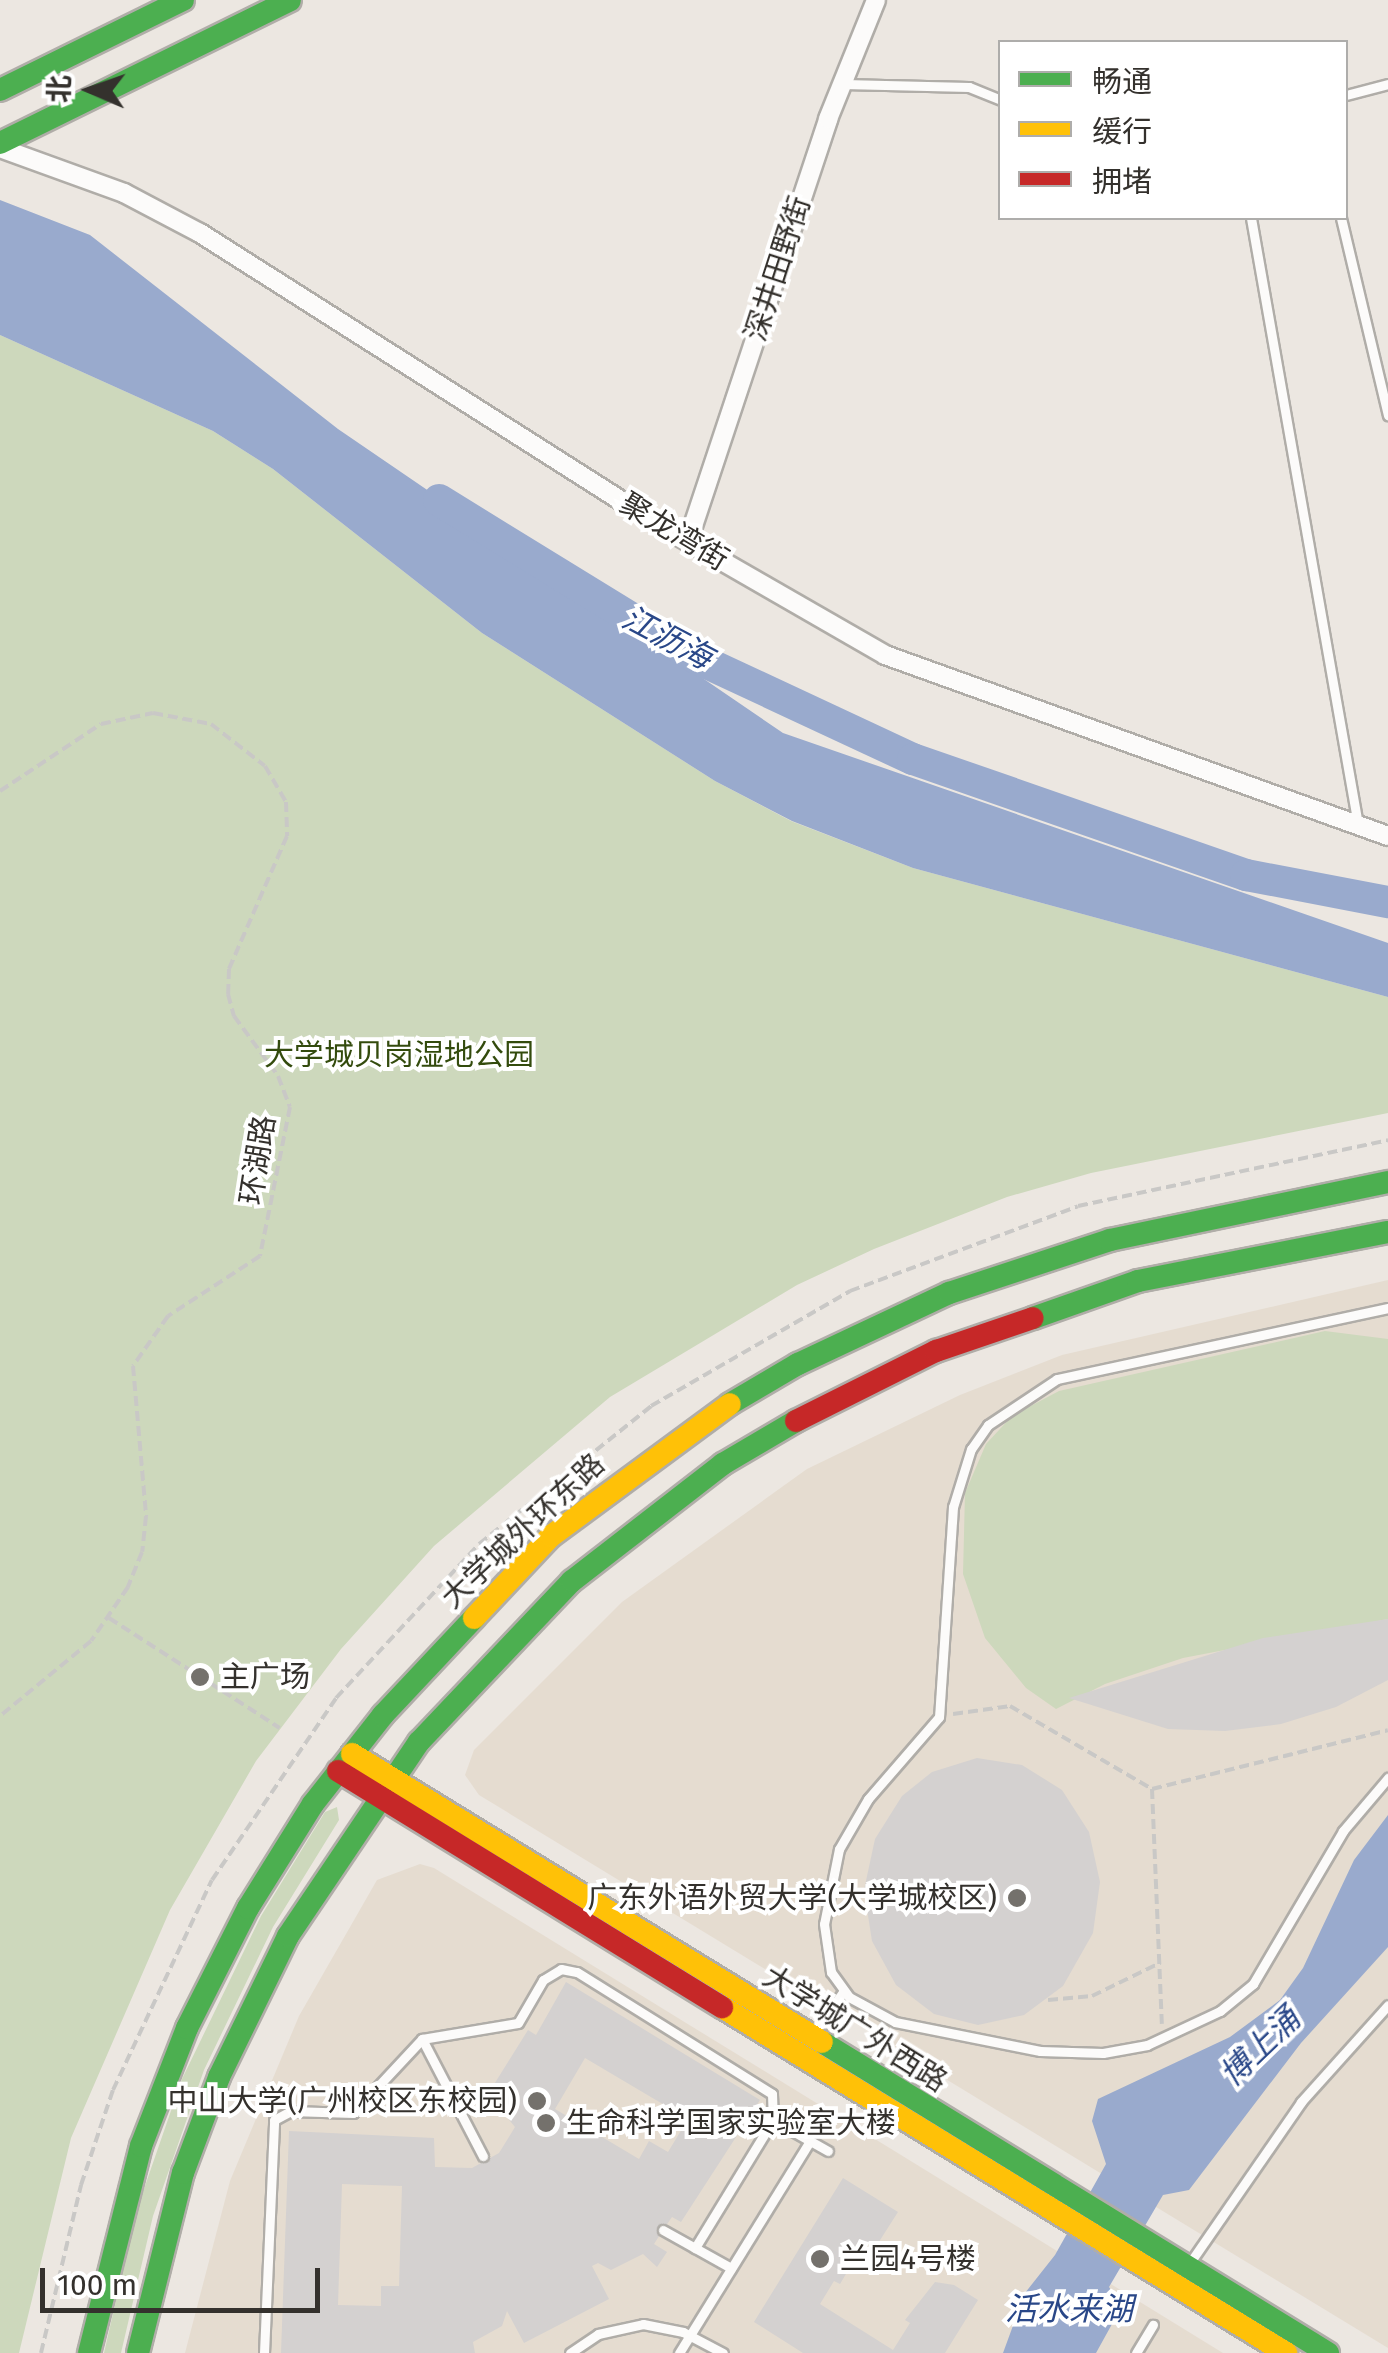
<!DOCTYPE html>
<meta charset="utf-8">
<style>
body{margin:0}
#map{position:relative;width:1388px;height:2353px;overflow:hidden;background:#ece7e1;font-family:"Fira Sans","Noto Sans SC",sans-serif}
div>[style]{position:absolute}
[style*='--x']{left:calc(var(--x)*1px);top:calc(var(--y)*1px);width:calc(var(--w)*1px);rotate:calc(var(--a)*1deg)}
.built>*{inset:0;background:#e5dcd0}
.green>*{inset:0;background:#cdd8bc}
.water>*{inset:0;background:#99aacd}
.river>*{height:32px;margin:-16px;padding:0 16px;transform-origin:16px;border-radius:16px;background:#99aacd}
.building>*{inset:0;background:#d4d1d0}
.path>*{height:4px;margin-top:-2px;transform-origin:0;background:repeating-linear-gradient(90deg,#c9c8c6 0 10px,transparent 0 15px)}
.roads{filter:drop-shadow(2px 0 #b0ada8) drop-shadow(-2px 0 #b0ada8) drop-shadow(0 2px #b0ada8) drop-shadow(0 -2px #b0ada8)}
.lane>*{height:9px;margin:-4.5px;padding:0 4.5px;transform-origin:4.5px;border-radius:4.5px;background:#fcfbfa}
.street>*{height:18px;margin:-9px;padding:0 9px;transform-origin:9px;border-radius:9px;background:#fcfbfa}
.fast>*{height:22px;margin:-11px;padding:0 11px;transform-origin:11px;border-radius:11px;background:#4caf50}
.slow>*{height:22px;margin:-11px;padding:0 11px;transform-origin:11px;border-radius:11px;background:#ffc107}
.jam>*{height:22px;margin:-11px;padding:0 11px;transform-origin:11px;border-radius:11px;background:#c62828}
.dots>*{width:28px;height:28px;translate:-50% -50%;box-sizing:border-box;border:5px solid #fff;border-radius:50%}
span{translate:-50% -50%;white-space:nowrap;text-align:center;line-height:1.15;-webkit-text-stroke:8px #fff;paint-order:stroke}
.street-label{font-size:30px;color:#34312d}
.park-label{font-size:30px;color:#334b0d}
.poi-label{font-size:30px;color:#34312d}
.left{translate:0 -50%;text-align:left}
.right{translate:-100% -50%;text-align:right}
.water-label{font-size:32px;color:#294788;font-style:italic}
.legend{position:absolute;left:998px;top:40px;width:350px;height:180px;box-sizing:border-box;background:#fff;border:2px solid #aeadab;margin:0;padding:12px 18px;list-style:none;font-size:30px;color:#34312d}
.legend li{display:flex;align-items:center;gap:20px;height:50px}
.legend b{width:50px;border:2px solid #aeadab}
.north{position:absolute;left:40px;top:40px;width:100px;height:100px;-webkit-text-stroke:8px #fff;paint-order:stroke;rotate:272deg;font-size:28px;font-weight:700;line-height:40px;text-align:center;color:#34312d}
.north::after{content:'';display:block;margin:auto;width:35px;height:45px;background:#34312d;clip-path:polygon(50% 0,100% 100%,50% 72%,0 100%)}
.scale{position:absolute;left:40px;top:2268px;width:280px;height:45px;box-sizing:border-box;border:5px solid #34312d;border-top:0;padding-left:12px;font-size:30px;line-height:35px;white-space:nowrap;color:#34312d;-webkit-text-stroke:8px #fff;paint-order:stroke}
</style>
<div id="map">
<div class="built">
<i style="clip-path:polygon(1388px 1280px,1388px 2348px,479px 1795px,465px 1775px,474px 1750px,622px 1602px,807px 1469px,960px 1395px,1062px 1355px)"></i>
<i style="clip-path:polygon(420px 1864px,434px 1868px,1223px 2353px,185px 2353px,230px 2181px,299px 2016px,377px 1880px)"></i>
</div>
<div class="green">
<i style="clip-path:polygon(0 335px,213px 431px,273px 469px,482px 633px,715px 781px,791px 821px,913px 868px,1388px 997px,1388px 1113px,1091px 1173px,1007px 1197px,874px 1249px,797px 1285px,610px 1397px,434px 1546px,341px 1649px,256px 1761px,170px 1910px,71px 2138px,19px 2353px,0 2353px)"></i>
<i style="clip-path:polygon(1325px 1331px,1388px 1339px,1388px 1619px,1183px 1658px,1105px 1684px,1056px 1709px,1026px 1688px,985px 1638px,963px 1574px,965px 1493px,986px 1444px,1012px 1416px,1059px 1391px)"></i>
<i style="clip-path:polygon(337px 1807px,339px 1820px,273px 1927px,204px 2070px,153px 2216px,121px 2353px,104px 2353px,137px 2209px,182px 2079px,261px 1916px,325px 1812px)"></i>
</div>
<div class="water">
<i style="clip-path:polygon(0 200px,90px 235px,338px 429px,783px 733px,1388px 943px,1388px 997px,913px 868px,792px 821px,715px 781px,482px 633px,273px 469px,213px 431px,0 335px)"></i>
<i style="clip-path:polygon(1388px 1815px,1388px 1947px,1301px 2043px,1189px 2190px,1163px 2195px,1109px 2287px,1122px 2306px,1096px 2353px,1003px 2353px,1025px 2293px,1055px 2255px,1106px 2164px,1092px 2121px,1098px 2099px,1230px 2037px,1280px 2000px,1303px 1968px,1354px 1860px)"></i>
</div>
<div class="river">
<i style="--x:439;--y:500;--w:302;--a:31.6"></i>
<i style="--x:696;--y:658;--w:239;--a:25"></i>
<i style="--x:913;--y:759;--w:353;--a:19.2"></i>
<i style="--x:1246;--y:875;--w:145;--a:10.8"></i>
</div>
<div class="building">
<i style="clip-path:polygon(1388px 1619px,1388px 1680px,1336px 1707px,1281px 1724px,1225px 1731px,1168px 1729px,1069px 1698px,1263px 1638px)"></i>
<i style="clip-path:polygon(977px 1758px,1022px 1765px,1062px 1790px,1089px 1832px,1100px 1882px,1093px 1933px,1063px 1986px,1024px 2015px,978px 2025px,934px 2014px,896px 1985px,872px 1941px,864px 1890px,875px 1839px,902px 1796px,932px 1772px)"></i>
<i style="clip-path:polygon(evenodd,566px 1982px,760px 2100px,681px 2222px,672px 2217px,663px 2230px,654px 2244px,667px 2252px,657px 2267px,643px 2254px,611px 2270px,598px 2263px,592px 2266px,609px 2299px,524px 2343px,507px 2311px,502px 2326px,473px 2342px,475px 2353px,281px 2353px,289px 2131px,434px 2138px,435px 2167px,472px 2168px,499px 2153px,515px 2127px,488px 2094px,528px 2030px,536px 2035px,566px 1982px,585px 2058px,688px 2119px,668px 2152px,649px 2141px,639px 2159px,555px 2109px,585px 2058px,566px 1982px,342px 2184px,402px 2186px,399px 2286px,381px 2286px,381px 2306px,338px 2305px,342px 2184px)"></i>
<i style="clip-path:polygon(843px 2178px,898px 2212px,875px 2248px,860px 2239px,841px 2270px,846px 2274px,840px 2284px,834px 2281px,820px 2304px,893px 2350px,910px 2323px,905px 2320px,935px 2282px,954px 2285px,978px 2300px,945px 2353px,803px 2353px,754px 2322px)"></i>
</div>
<div class="path">
<i style="--x:0;--y:791;--w:121;--a:-33.6"></i>
<i style="--x:101;--y:724;--w:53;--a:-11.9"></i>
<i style="--x:153;--y:713;--w:59;--a:10.7"></i>
<i style="--x:211;--y:724;--w:68;--a:37.9"></i>
<i style="--x:265;--y:766;--w:42;--a:59.7"></i>
<i style="--x:286;--y:802;--w:34;--a:88"></i>
<i style="--x:287;--y:836;--w:145;--a:113.6"></i>
<i style="--x:229;--y:969;--w:25;--a:92"></i>
<i style="--x:228;--y:994;--w:23;--a:75"></i>
<i style="--x:234;--y:1016;--w:74;--a:53.7"></i>
<i style="--x:278;--y:1076;--w:33;--a:69"></i>
<i style="--x:290;--y:1107;--w:152;--a:101.4"></i>
<i style="--x:260;--y:1256;--w:110;--a:146.9"></i>
<i style="--x:168;--y:1316;--w:61;--a:125"></i>
<i style="--x:133;--y:1366;--w:151;--a:85"></i>
<i style="--x:146;--y:1516;--w:36;--a:96"></i>
<i style="--x:142;--y:1552;--w:38;--a:112"></i>
<i style="--x:128;--y:1587;--w:65;--a:124.4"></i>
<i style="--x:91;--y:1641;--w:118;--a:140.5"></i>
<i style="--x:109;--y:1618;--w:203;--a:32.8"></i>
<i style="--x:953;--y:1714;--w:58;--a:-8"></i>
<i style="--x:1010;--y:1706;--w:164;--a:30.3"></i>
<i style="--x:1152;--y:1789;--w:243;--a:-14"></i>
<i style="--x:1152;--y:1789;--w:235;--a:87.6"></i>
<i style="--x:1048;--y:2000;--w:44;--a:-5.2"></i>
<i style="--x:1092;--y:1996;--w:76;--a:-25.9"></i>
<i style="--x:41;--y:2353;--w:173;--a:-76.6"></i>
<i style="--x:81;--y:2185;--w:100;--a:-71.4"></i>
<i style="--x:113;--y:2090;--w:232;--a:-64.8"></i>
<i style="--x:212;--y:1880;--w:220;--a:-55.7"></i>
<i style="--x:336;--y:1698;--w:210;--a:-47.1"></i>
<i style="--x:479;--y:1544;--w:221;--a:-38.7"></i>
<i style="--x:651;--y:1406;--w:230;--a:-30"></i>
<i style="--x:850;--y:1291;--w:243;--a:-20.4"></i>
<i style="--x:1078;--y:1206;--w:317;--a:-12"></i>
</div>
<div class="roads">
<div class="lane">
<i style="--x:843;--y:84;--w:126;--a:1.4"></i>
<i style="--x:969;--y:87;--w:35;--a:22"></i>
<i style="--x:1346;--y:95;--w:43;--a:-14.7"></i>
<i style="--x:1251;--y:218;--w:616;--a:80"></i>
<i style="--x:1341;--y:218;--w:203;--a:76.6"></i>
<i style="--x:1388;--y:1308;--w:339;--a:167.9"></i>
<i style="--x:1057;--y:1379;--w:83;--a:146.3"></i>
<i style="--x:988;--y:1425;--w:29;--a:125"></i>
<i style="--x:971;--y:1449;--w:61;--a:107.2"></i>
<i style="--x:953;--y:1507;--w:210;--a:93.8"></i>
<i style="--x:939;--y:1717;--w:108;--a:130.9"></i>
<i style="--x:868;--y:1799;--w:58;--a:120.1"></i>
<i style="--x:839;--y:1849;--w:76;--a:101.3"></i>
<i style="--x:824;--y:1924;--w:49;--a:81.7"></i>
<i style="--x:831;--y:1972;--w:31;--a:54"></i>
<i style="--x:849;--y:1997;--w:52;--a:28.5"></i>
<i style="--x:895;--y:2022;--w:148;--a:11.3"></i>
<i style="--x:1040;--y:2051;--w:63;--a:1.8"></i>
<i style="--x:1103;--y:2053;--w:45;--a:-10.3"></i>
<i style="--x:1147;--y:2045;--w:81;--a:-25"></i>
<i style="--x:1220;--y:2011;--w:43;--a:-39.3"></i>
<i style="--x:1253;--y:1984;--w:178;--a:-59.5"></i>
<i style="--x:1343;--y:1831;--w:70;--a:-49.7"></i>
<i style="--x:812;--y:2036;--w:54;--a:-54.8"></i>
<i style="--x:422;--y:2039;--w:132;--a:62.5"></i>
<i style="--x:773;--y:2120;--w:63;--a:29.4"></i>
<i style="--x:663;--y:2230;--w:78;--a:29.2"></i>
<i style="--x:1189;--y:2264;--w:197;--a:-55.3"></i>
<i style="--x:1301;--y:2102;--w:130;--a:-48.1"></i>
<i style="--x:264;--y:2353;--w:233;--a:-87.5"></i>
<i style="--x:274;--y:2120;--w:19;--a:-28"></i>
<i style="--x:291;--y:2111;--w:62;--a:1.8"></i>
<i style="--x:353;--y:2113;--w:101;--a:-47"></i>
<i style="--x:422;--y:2039;--w:97;--a:-9.5"></i>
<i style="--x:518;--y:2023;--w:50;--a:-59.8"></i>
<i style="--x:543;--y:1980;--w:21;--a:-31"></i>
<i style="--x:561;--y:1969;--w:16;--a:11"></i>
<i style="--x:577;--y:1972;--w:230;--a:32"></i>
<i style="--x:772;--y:2094;--w:26;--a:88"></i>
<i style="--x:773;--y:2120;--w:150;--a:121.4"></i>
<i style="--x:570;--y:2353;--w:34;--a:-34"></i>
<i style="--x:598;--y:2334;--w:46;--a:-12.5"></i>
<i style="--x:643;--y:2324;--w:41;--a:11.3"></i>
<i style="--x:683;--y:2332;--w:45;--a:27.7"></i>
<i style="--x:679;--y:2353;--w:249;--a:-58.3"></i>
<i style="--x:1136;--y:2353;--w:33;--a:-59"></i>
</div>
<div class="street">
<i style="--x:0;--y:148;--w:132;--a:19.9"></i>
<i style="--x:124;--y:193;--w:86;--a:27.8"></i>
<i style="--x:200;--y:233;--w:546;--a:32.44"></i>
<i style="--x:661;--y:526;--w:258;--a:29.9"></i>
<i style="--x:885;--y:655;--w:535;--a:19.79"></i>
<i style="--x:688;--y:541;--w:445;--a:-71.6"></i>
<i style="--x:828;--y:119;--w:128;--a:-68"></i>
</div>
<div class="fast">
<i style="--x:0;--y:90;--w:204;--a:-26.2"></i>
<i style="--x:0;--y:143;--w:323;--a:-26.2"></i>
<i style="--x:1033;--y:1318;--w:111;--a:-19.4"></i>
<i style="--x:1138;--y:1281;--w:255;--a:-11.1"></i>
<i style="--x:730;--y:1404;--w:79;--a:-30.5"></i>
<i style="--x:798;--y:1364;--w:167;--a:-25.2"></i>
<i style="--x:949;--y:1293;--w:169;--a:-18.2"></i>
<i style="--x:1110;--y:1240;--w:284;--a:-11.8"></i>
<i style="--x:822;--y:2042;--w:594;--a:31.58"></i>
<i style="--x:89;--y:2353;--w:213;--a:-75.9"></i>
<i style="--x:141;--y:2146;--w:127;--a:-68.7"></i>
<i style="--x:187;--y:2028;--w:135;--a:-63.1"></i>
<i style="--x:248;--y:1908;--w:123;--a:-58"></i>
<i style="--x:313;--y:1804;--w:113;--a:-51.8"></i>
<i style="--x:383;--y:1715;--w:133;--a:-46.8"></i>
<i style="--x:138;--y:2353;--w:186;--a:-76"></i>
<i style="--x:183;--y:2173;--w:103;--a:-69.4"></i>
<i style="--x:219;--y:2077;--w:157;--a:-63.9"></i>
<i style="--x:288;--y:1936;--w:234;--a:-56"></i>
<i style="--x:419;--y:1742;--w:222;--a:-46.5"></i>
<i style="--x:572;--y:1581;--w:191;--a:-37.8"></i>
<i style="--x:723;--y:1464;--w:85;--a:-30.5"></i>
</div>
<div class="slow">
<i style="--x:474;--y:1618;--w:112;--a:-46.8"></i>
<i style="--x:551;--y:1536;--w:222;--a:-36.4"></i>
<i style="--x:352;--y:1754;--w:551;--a:31.5"></i>
<i style="--x:722;--y:2007;--w:662;--a:31.53"></i>
</div>
<div class="jam">
<i style="--x:796;--y:1421;--w:157;--a:-26.6"></i>
<i style="--x:936;--y:1351;--w:102;--a:-18.8"></i>
<i style="--x:338;--y:1771;--w:451;--a:31.6"></i>
</div>
</div>
<div class="dots">
<i style="left:200px;top:1677px;background:#74716c"></i>
<i style="left:1017px;top:1898px;background:#74716c"></i>
<i style="left:537px;top:2101px;background:#74716c"></i>
<i style="left:546px;top:2123px;background:#74716c"></i>
<i style="left:820px;top:2259px;background:#74716c"></i>
</div>
<div class="street-label">
<span style="left:778px;top:269px;rotate:-72deg">深井田野街</span>
<span style="left:674px;top:532px;rotate:31deg">聚龙湾街</span>
<span style="left:258px;top:1160px;rotate:-81deg">环湖路</span>
<span style="left:523px;top:1531px;rotate:-43deg">大学城外环东路</span>
<span style="left:855px;top:2029px;rotate:32deg">大学城广外西路</span>
</div>
<div class="park-label">
<span style="left:399px;top:1055px">大学城贝岗湿地公园</span>
</div>
<div class="poi-label">
<span class="left" style="left:220px;top:1677px">主广场</span>
<span class="right" style="left:997px;top:1898px">广东外语外贸大学(大学城校区)</span>
<span class="right" style="left:517px;top:2101px">中山大学(广州校区东校园)</span>
<span class="left" style="left:566px;top:2123px">生命科学国家实验室大楼</span>
<span class="left" style="left:840px;top:2259px">兰园4号楼</span>
</div>
<div class="water-label">
<span style="left:667px;top:638px;rotate:28deg">江沥海</span>
<span style="left:1260px;top:2047px;rotate:-44deg">博上涌</span>
<span style="left:1069px;top:2309px">活水来湖</span>
</div>
<ul class="legend">
<li><b style="height:12px;background:#4caf50"></b>畅通</li>
<li><b style="height:12px;background:#ffc107"></b>缓行</li>
<li><b style="height:12px;background:#c62828"></b>拥堵</li>
</ul>
<div class="north">北</div>
<div class="scale">100 m</div>
</div>
